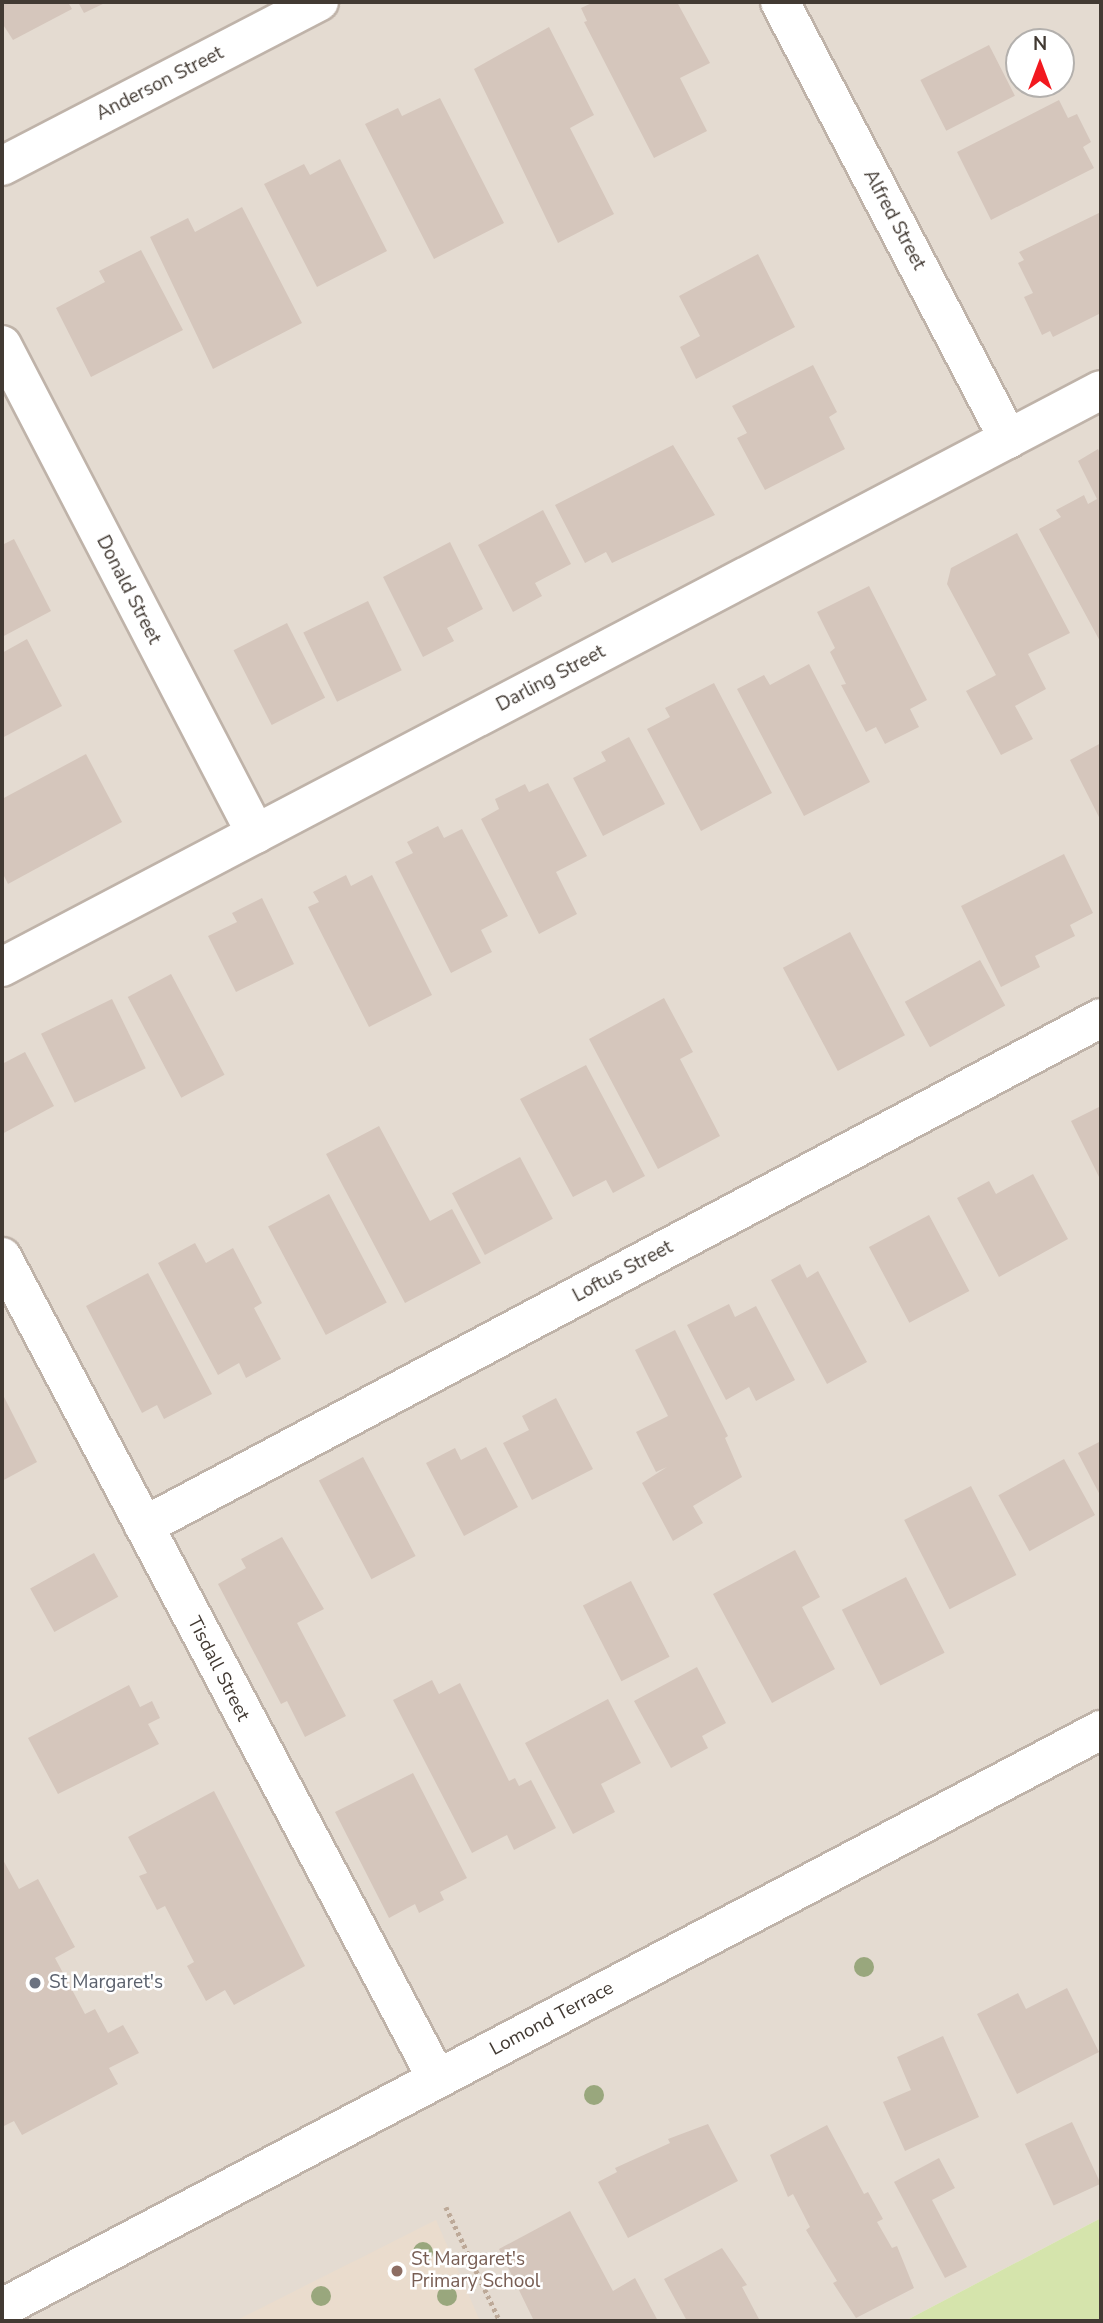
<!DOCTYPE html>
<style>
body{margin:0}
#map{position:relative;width:1103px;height:2323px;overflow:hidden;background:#f1eae3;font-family:"Nunito Sans",sans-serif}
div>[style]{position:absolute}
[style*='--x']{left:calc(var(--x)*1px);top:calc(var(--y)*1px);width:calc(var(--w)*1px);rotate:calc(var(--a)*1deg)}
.residential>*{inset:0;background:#e4dbd1}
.education>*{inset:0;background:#eadccd}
.green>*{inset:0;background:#d5e4ac}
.building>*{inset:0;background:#d5c6bc;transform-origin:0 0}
.path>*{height:4.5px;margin-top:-2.25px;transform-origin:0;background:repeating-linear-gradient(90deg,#bda998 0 3.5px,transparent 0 7px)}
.roads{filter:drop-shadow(2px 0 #bfb3a9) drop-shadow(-2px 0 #bfb3a9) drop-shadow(0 2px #bfb3a9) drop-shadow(0 -2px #bfb3a9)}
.minor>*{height:38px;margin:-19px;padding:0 19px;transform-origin:19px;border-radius:19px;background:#fff}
.trees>*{width:20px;height:20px;margin:-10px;border-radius:50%;background:#99a77d}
.dots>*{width:19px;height:19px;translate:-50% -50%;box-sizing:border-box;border:4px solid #fff;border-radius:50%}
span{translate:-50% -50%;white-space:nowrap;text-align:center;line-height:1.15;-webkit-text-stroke:5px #fff;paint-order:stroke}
.street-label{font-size:19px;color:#423a33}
.worship-label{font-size:19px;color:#5b616d}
.left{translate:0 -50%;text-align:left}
.education-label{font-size:19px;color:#785e54}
.frame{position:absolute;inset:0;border:4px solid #423a33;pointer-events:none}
.north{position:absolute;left:1005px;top:28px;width:70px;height:70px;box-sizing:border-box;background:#fff;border:2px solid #b3b0ad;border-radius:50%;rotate:0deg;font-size:19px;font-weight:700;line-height:28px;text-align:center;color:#423a33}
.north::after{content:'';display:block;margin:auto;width:24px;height:32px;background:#f2191f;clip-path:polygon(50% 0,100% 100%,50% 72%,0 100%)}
</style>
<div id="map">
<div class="residential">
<i style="clip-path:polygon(evenodd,2px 2px,1101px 2px,1101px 2218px,905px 2321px,2px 2321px,2px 2px,1019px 42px,1061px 42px,1061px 84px,1019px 84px,1019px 42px)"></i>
</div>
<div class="education">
<i style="clip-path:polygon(436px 2220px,480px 2321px,235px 2321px)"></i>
</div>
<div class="green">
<i style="clip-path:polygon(1101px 2218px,1101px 2321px,905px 2321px)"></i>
</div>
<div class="building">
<i style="clip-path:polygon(2px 2px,68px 2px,72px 9px,13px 40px,2px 23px)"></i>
<i style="clip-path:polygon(78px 2px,107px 2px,84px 13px)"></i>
<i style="clip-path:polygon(594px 2px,677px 2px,710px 63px,680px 78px,707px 131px,654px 158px,584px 22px,587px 21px,581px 8px)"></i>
<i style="clip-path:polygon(549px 27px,594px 115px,570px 128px,614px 214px,558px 243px,474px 69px)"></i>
<i style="left:989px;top:45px;width:57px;height:77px;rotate:63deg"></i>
<i style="clip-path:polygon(440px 98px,504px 223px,434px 259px,365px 124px,398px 108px,402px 116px)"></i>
<i style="clip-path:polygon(1059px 100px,1068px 118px,1077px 114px,1091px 142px,1083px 147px,1094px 168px,991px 220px,957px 152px)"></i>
<i style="clip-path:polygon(340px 159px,387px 251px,317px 287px,264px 184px,304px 164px,310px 175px)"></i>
<i style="clip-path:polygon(242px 207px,302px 323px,213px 369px,150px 237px,188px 218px,195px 232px)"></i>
<i style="clip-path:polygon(1101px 212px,1101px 313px,1053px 337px,1050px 331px,1042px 335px,1024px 297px,1033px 293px,1018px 263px,1024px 260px,1019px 252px)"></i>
<i style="clip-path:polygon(141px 250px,183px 330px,91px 377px,56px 308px,105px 282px,99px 271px)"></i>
<i style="clip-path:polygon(758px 254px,795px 327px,696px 379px,680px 347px,700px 336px,679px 296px)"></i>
<i style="clip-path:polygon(813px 365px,837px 412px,829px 417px,845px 449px,765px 490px,737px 438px,747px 433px,732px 406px)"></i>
<i style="clip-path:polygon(673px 445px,715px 515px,612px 563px,606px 552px,585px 563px,555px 505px)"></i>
<i style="clip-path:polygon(1098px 449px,1101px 455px,1101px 643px,1039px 529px,1061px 517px,1056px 510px,1073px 501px,1084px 495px,1088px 504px,1097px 499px,1078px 461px)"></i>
<i style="clip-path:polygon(543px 510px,571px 564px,535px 583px,542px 596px,513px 612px,478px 545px)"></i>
<i style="clip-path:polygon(1017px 533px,1070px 633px,1028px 654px,1046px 689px,1015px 706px,1033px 739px,1001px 755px,966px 691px,996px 675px,947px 584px,951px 568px)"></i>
<i style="clip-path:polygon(14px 539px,51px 611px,2px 637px,2px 545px)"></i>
<i style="clip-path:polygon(450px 542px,483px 609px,447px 628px,454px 641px,423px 657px,383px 577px)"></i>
<i style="clip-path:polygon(869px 586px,927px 700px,910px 709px,919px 727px,885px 744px,876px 727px,866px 732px,841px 685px,846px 684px,830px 652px,835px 648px,817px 612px)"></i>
<i style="left:368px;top:601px;width:77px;height:72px;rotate:64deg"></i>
<i style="left:287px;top:623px;width:84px;height:60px;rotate:63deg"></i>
<i style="clip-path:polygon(27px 639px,62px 706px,2px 738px,2px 653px)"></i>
<i style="clip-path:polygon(809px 664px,870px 782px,804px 816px,737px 689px,764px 675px,770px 685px)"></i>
<i style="clip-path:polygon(714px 683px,772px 793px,701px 831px,647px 729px,670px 717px,665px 708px)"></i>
<i style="clip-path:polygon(629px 737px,665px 804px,603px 836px,573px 778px,606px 761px,601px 752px)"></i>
<i style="clip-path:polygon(1101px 743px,1101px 821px,1070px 760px)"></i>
<i style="clip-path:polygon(86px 754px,122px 822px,8px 884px,2px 872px,2px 799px)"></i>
<i style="clip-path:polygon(548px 783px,587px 856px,556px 872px,577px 914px,539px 934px,481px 819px,499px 809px,495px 799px,525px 784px,529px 792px)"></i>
<i style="clip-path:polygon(438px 826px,444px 838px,462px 829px,508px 916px,481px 930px,492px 952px,451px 973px,395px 862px,413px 853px,407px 842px)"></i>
<i style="clip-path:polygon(1064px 854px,1093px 913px,1070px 925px,1075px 936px,1035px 956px,1040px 967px,1001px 987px,961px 906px)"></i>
<i style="clip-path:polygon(346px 875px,351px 886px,372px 875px,432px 995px,369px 1027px,308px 907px,319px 902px,313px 892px)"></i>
<i style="clip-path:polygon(262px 898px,294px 964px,236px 992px,208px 936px,237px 922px,232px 913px)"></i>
<i style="left:850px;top:932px;width:117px;height:76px;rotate:62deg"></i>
<i style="left:980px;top:960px;width:52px;height:86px;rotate:61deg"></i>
<i style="left:171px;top:974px;width:114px;height:49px;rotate:62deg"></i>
<i style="clip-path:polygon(664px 998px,693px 1052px,680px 1059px,720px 1136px,658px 1169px,589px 1039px)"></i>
<i style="left:112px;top:999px;width:77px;height:79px;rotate:64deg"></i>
<i style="clip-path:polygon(25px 1052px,54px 1106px,2px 1134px,2px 1064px)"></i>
<i style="clip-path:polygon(586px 1065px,645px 1176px,613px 1193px,606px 1180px,573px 1197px,520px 1099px)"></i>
<i style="clip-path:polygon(1101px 1106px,1101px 1181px,1071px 1121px)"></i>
<i style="clip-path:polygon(379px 1126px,430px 1221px,452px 1209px,481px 1263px,405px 1303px,326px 1154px)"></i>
<i style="left:520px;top:1157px;width:70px;height:77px;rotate:62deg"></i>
<i style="clip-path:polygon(1033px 1174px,1068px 1239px,999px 1277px,957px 1198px,989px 1181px,996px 1194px)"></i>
<i style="left:329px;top:1194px;width:123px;height:69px;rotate:62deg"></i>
<i style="left:929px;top:1215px;width:86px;height:68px;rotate:62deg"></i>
<i style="clip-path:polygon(195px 1243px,206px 1263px,233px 1248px,262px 1303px,254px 1308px,281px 1359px,246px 1378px,239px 1363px,218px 1375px,158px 1263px)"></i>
<i style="clip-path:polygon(800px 1264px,807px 1278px,818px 1271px,867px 1362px,827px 1384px,771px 1280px)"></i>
<i style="clip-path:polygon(148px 1273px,212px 1394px,164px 1419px,157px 1405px,142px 1413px,86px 1306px)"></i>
<i style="clip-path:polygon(729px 1304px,735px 1317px,756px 1306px,795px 1380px,756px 1401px,749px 1387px,726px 1400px,687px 1325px)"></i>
<i style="clip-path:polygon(675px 1330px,728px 1436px,725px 1438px,742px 1477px,693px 1506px,703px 1523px,673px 1541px,642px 1483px,667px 1467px,656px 1472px,636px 1432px,668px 1416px,635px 1350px)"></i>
<i style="clip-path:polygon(2px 1393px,37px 1462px,2px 1481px)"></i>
<i style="clip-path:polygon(556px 1398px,593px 1469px,532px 1500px,503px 1443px,529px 1430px,522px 1416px)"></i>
<i style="clip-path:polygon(1101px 1441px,1101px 1497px,1078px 1453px)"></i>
<i style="clip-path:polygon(486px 1447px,518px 1507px,464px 1536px,426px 1463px,455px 1448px,461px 1460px)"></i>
<i style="left:363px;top:1457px;width:112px;height:50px;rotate:62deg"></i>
<i style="left:1064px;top:1459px;width:64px;height:75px;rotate:61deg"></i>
<i style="left:971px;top:1486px;width:100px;height:75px;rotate:63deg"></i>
<i style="clip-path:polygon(282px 1537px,324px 1609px,297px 1623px,346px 1716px,305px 1737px,287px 1701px,281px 1704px,218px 1584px,246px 1568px,241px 1559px)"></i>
<i style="clip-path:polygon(795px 1550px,820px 1597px,802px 1607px,835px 1669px,772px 1703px,713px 1594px)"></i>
<i style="left:94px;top:1553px;width:50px;height:73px;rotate:61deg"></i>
<i style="left:906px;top:1577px;width:85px;height:72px;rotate:63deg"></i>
<i style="left:631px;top:1581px;width:85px;height:54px;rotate:63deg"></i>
<i style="clip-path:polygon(697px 1667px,726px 1723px,702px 1736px,708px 1748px,671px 1768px,634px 1701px)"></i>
<i style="clip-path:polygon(432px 1680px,439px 1694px,460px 1683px,509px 1781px,515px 1778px,519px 1786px,531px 1780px,556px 1828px,514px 1850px,507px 1835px,472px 1853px,393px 1700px)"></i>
<i style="clip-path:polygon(129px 1685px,140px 1707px,152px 1701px,160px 1718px,148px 1724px,159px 1744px,58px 1794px,28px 1738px)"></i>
<i style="clip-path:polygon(608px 1699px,641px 1763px,601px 1784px,615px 1812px,573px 1834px,525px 1743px)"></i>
<i style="clip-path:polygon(413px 1773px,467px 1878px,440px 1892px,444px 1900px,419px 1913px,415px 1904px,389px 1918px,335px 1812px)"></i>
<i style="clip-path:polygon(214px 1791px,305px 1966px,234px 2005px,225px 1990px,206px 2001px,187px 1966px,194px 1962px,165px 1906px,157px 1910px,139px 1876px,147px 1873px,128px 1837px)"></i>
<i style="clip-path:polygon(2px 1858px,19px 1889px,38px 1879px,75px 1947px,55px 1958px,85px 2014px,95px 2009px,108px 2033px,123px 2025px,139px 2053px,109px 2068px,118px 2084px,22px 2135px,14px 2121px,2px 2127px)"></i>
<i style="clip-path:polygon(1067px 1988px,1099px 2052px,1017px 2094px,977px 2014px,1018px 1993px,1026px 2009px)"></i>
<i style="clip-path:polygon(943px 2036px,979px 2117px,905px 2151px,883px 2102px,911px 2090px,897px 2057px)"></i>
<i style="left:1072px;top:2122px;width:68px;height:52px;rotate:65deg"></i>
<i style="clip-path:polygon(708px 2124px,738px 2181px,628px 2238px,598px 2182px,617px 2172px,615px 2168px,670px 2143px,668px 2139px)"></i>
<i style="clip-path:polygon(827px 2125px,864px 2194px,868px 2192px,883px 2219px,877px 2222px,892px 2248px,897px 2246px,914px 2288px,856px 2318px,833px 2283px,837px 2281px,806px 2230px,810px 2227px,793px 2194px,788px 2197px,770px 2155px)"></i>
<i style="clip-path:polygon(939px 2158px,955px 2188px,932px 2200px,967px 2267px,945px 2278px,894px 2182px)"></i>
<i style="clip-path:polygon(570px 2211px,613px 2291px,635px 2278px,658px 2321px,534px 2321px,499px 2249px)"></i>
<i style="clip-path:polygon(722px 2248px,747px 2285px,742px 2287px,760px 2321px,687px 2321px,664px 2279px)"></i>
</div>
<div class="path">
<i style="--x:446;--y:2207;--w:126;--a:64.7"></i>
</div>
<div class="roads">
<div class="minor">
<i style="--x:780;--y:2;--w:493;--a:62.4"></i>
<i style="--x:2;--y:166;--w:357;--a:-27.4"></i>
<i style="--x:2;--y:345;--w:551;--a:62.55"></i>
<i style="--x:2;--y:967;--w:1241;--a:-27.7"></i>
<i style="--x:2;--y:1257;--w:930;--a:62.11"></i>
<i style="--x:144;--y:1526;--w:1083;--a:-27.96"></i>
<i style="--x:2;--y:2308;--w:1242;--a:-27.74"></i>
</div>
</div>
<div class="trees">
<i style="left:864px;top:1967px"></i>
<i style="left:594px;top:2095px"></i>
<i style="left:423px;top:2252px"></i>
<i style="left:321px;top:2296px"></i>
<i style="left:447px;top:2296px"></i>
</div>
<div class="dots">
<i style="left:35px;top:1983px;background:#6b7280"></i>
<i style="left:397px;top:2271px;background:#8d6e63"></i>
</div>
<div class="street-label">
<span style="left:160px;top:84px;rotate:-27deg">Anderson Street</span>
<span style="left:894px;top:220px;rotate:62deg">Alfred Street</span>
<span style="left:128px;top:590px;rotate:63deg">Donald Street</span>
<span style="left:551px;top:679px;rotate:-28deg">Darling Street</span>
<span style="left:623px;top:1272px;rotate:-28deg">Loftus Street</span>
<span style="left:218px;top:1669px;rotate:63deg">Tisdall Street</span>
<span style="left:552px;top:2019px;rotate:-28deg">Lomond Terrace</span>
</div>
<div class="worship-label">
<span class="left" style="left:49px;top:1983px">St Margaret's</span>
</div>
<div class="education-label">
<span class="left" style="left:411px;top:2271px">St Margaret's<br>Primary School</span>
</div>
<div class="frame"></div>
<div class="north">N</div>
</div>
